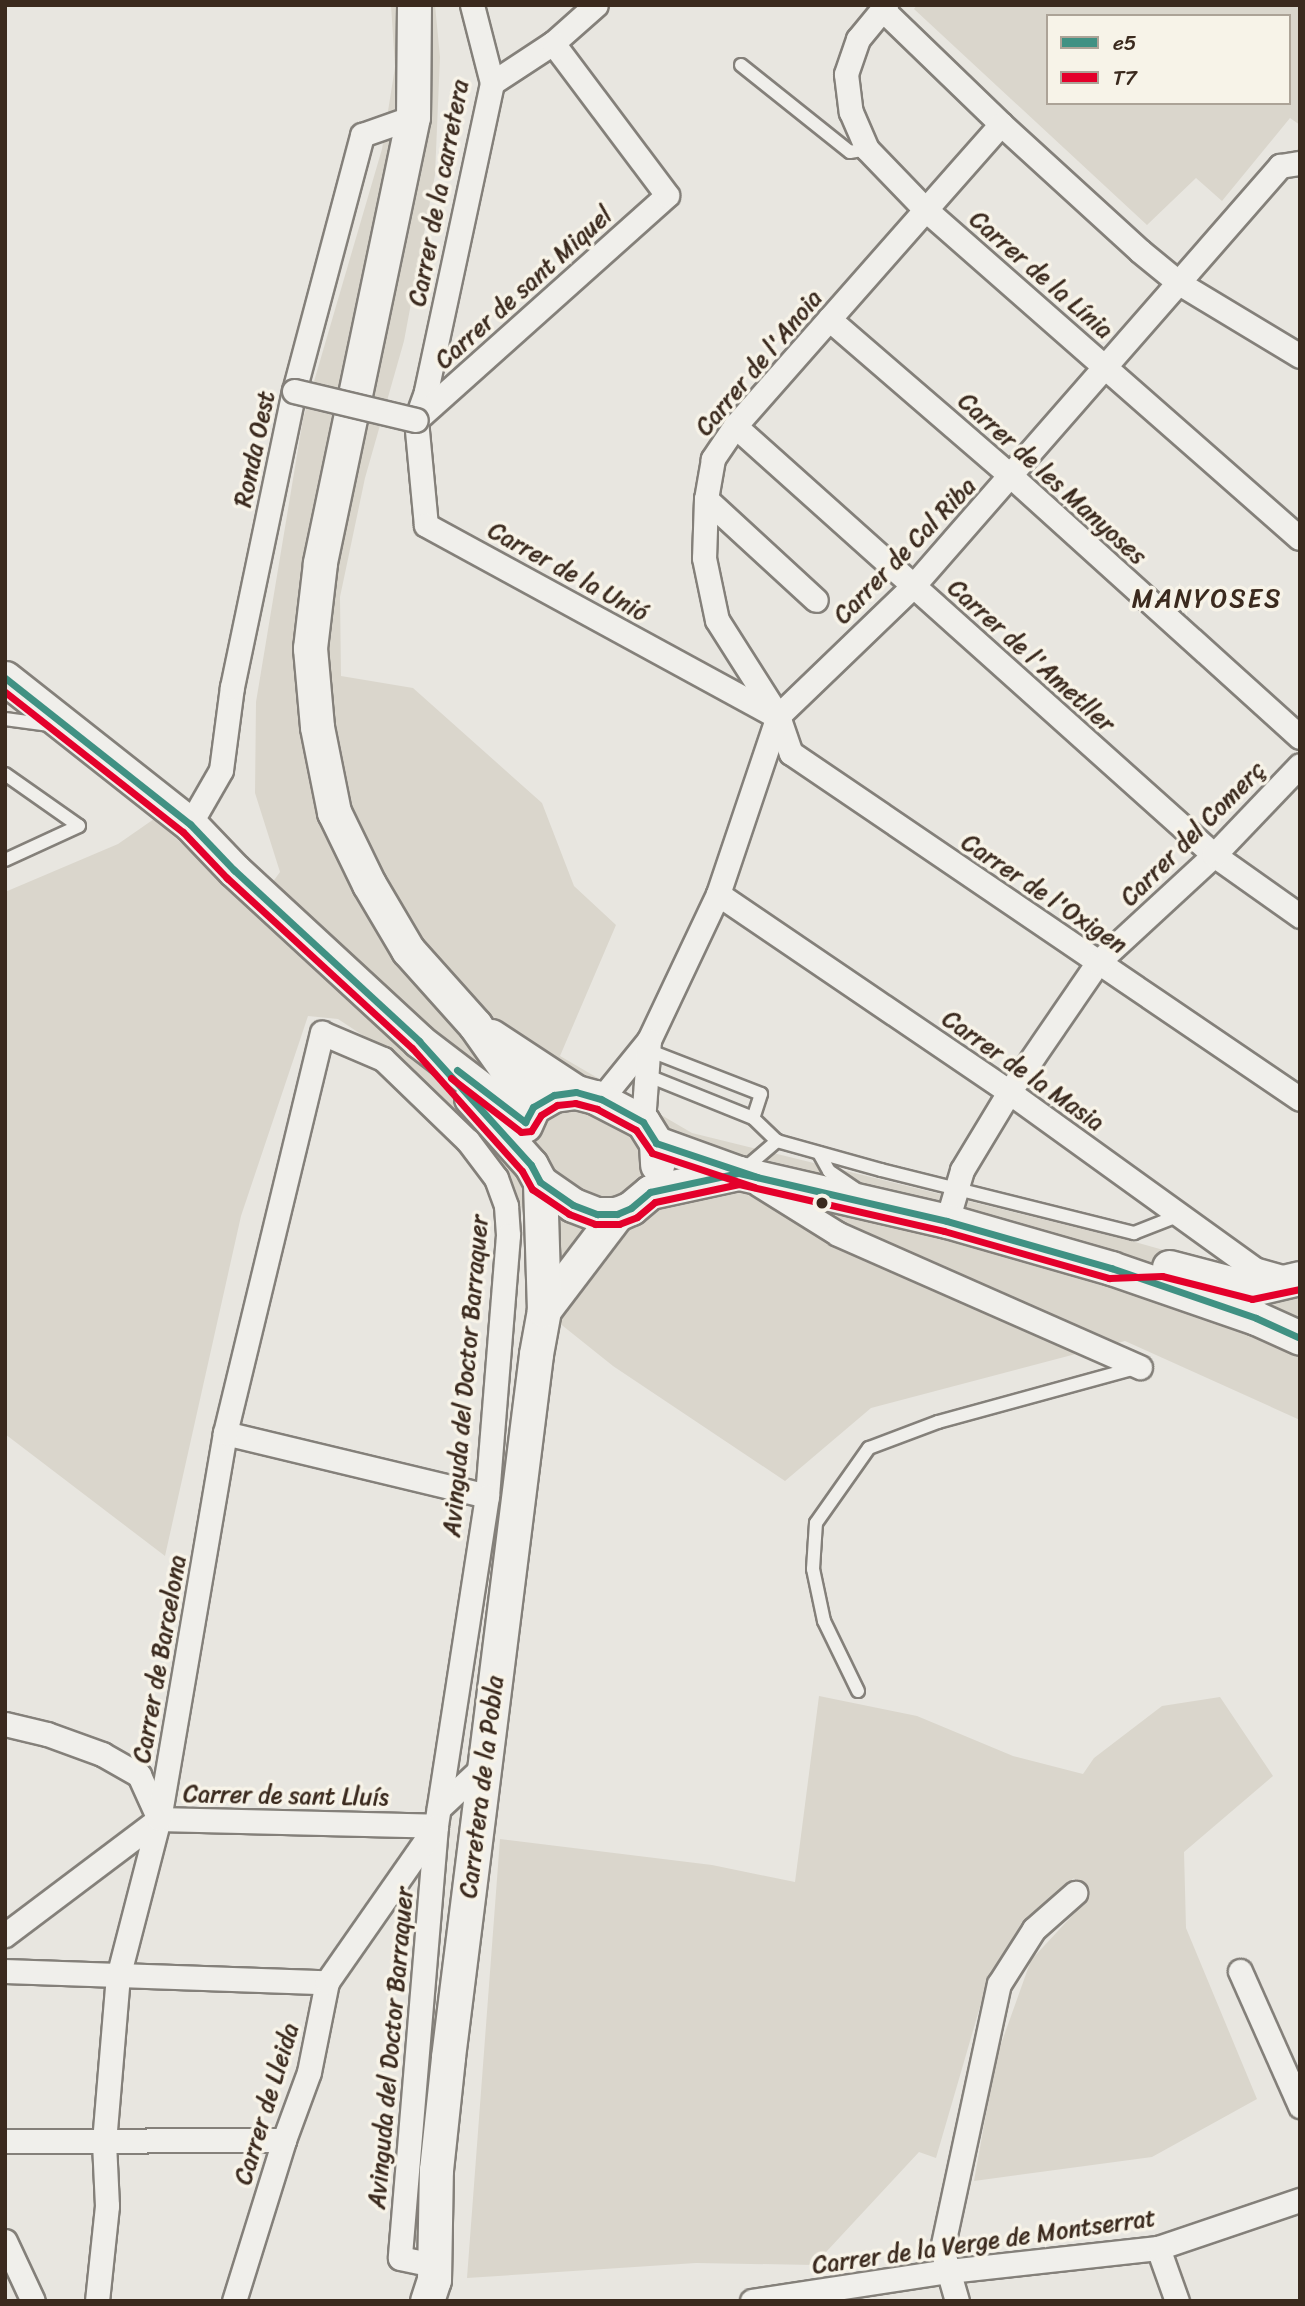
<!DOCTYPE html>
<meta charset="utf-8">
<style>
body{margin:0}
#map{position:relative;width:1305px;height:2306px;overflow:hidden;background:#e8e6e0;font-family:Sriracha,sans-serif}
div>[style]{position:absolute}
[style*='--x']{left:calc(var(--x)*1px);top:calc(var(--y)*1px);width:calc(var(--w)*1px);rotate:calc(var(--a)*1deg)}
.green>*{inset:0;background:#dad6cc}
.roads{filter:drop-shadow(2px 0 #84807a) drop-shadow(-2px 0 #84807a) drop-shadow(0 2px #84807a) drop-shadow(0 -2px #84807a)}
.lane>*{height:12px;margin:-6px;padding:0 6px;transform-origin:6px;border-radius:6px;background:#f0efeb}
.street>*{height:23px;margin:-11.5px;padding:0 11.5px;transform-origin:11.5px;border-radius:11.5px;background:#f0efeb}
.secondary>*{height:33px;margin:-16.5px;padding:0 16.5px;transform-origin:16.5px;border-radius:16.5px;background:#f0efeb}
.bridges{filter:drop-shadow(2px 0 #84807a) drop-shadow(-2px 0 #84807a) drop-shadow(0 2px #84807a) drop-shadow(0 -2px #84807a)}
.street-bridge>*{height:23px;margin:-11.5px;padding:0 11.5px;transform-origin:11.5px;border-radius:11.5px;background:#f0efeb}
.bus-1>*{height:7px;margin:-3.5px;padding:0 3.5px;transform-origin:3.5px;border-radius:3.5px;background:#409183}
.bus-2>*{height:7px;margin:-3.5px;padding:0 3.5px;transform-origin:3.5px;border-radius:3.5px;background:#e4002b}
.dots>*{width:19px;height:19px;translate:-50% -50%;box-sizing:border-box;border:4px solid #f7f3e8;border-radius:50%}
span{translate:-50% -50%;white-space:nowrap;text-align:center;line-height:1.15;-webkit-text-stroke:7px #f7f3e8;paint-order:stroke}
.street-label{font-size:24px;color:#3b2a1e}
.neighbourhood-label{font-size:26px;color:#3b2a1e;letter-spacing:2px}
.frame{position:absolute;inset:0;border:7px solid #3b2a1e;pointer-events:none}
.legend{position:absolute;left:1046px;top:14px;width:245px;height:91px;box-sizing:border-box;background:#f7f3e8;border:2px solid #aca397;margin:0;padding:9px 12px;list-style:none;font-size:21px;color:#3b2a1e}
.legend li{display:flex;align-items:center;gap:14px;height:35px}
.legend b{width:35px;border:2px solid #aca397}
</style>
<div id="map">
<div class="green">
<i style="clip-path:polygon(391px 5px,435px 5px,440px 57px,435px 175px,404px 341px,365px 478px,340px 597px,341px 676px,413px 688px,542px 803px,574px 886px,616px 925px,560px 1056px,692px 1133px,1135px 1242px,1238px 1271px,1300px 1297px,1300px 1420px,1125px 1341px,871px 1408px,785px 1481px,613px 1366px,558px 1322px,515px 1188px,391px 1054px,338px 1019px,308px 1016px,241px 1216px,165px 1556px,5px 1434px,5px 892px,118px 844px,154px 819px,254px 908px,280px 872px,255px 793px,256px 702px,303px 419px,382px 149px,395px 67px)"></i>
<i style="clip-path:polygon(evenodd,917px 5px,1300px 5px,1300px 125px,1290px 118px,1222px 201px,1196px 178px,1147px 225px,914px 9px,917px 5px,1048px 16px,1289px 16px,1289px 103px,1048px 103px,1048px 16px)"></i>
<i style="clip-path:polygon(819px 1696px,917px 1716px,1013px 1756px,1083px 1774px,1094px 1758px,1162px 1706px,1220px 1697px,1273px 1776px,1184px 1852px,1186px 1928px,1257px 2099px,1152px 2157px,974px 2181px,996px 2058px,1031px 1960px,1082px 1905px,1074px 1878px,1024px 1924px,984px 1993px,936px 2158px,919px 2152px,814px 2265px,696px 2263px,467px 2278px,500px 1839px,712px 1865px,795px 1882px)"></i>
</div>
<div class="roads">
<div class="lane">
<i style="--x:741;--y:65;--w:139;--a:38.6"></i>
<i style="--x:850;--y:152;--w:17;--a:-10"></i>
<i style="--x:5;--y:719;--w:45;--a:7.6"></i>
<i style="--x:5;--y:774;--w:90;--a:35.1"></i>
<i style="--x:79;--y:826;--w:81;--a:155.3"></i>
<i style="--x:648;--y:1050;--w:121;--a:21.3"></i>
<i style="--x:761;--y:1094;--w:25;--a:108"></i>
<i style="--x:646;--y:1075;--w:115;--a:21.9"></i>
<i style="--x:753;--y:1118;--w:33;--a:44"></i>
<i style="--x:777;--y:1141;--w:108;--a:15.6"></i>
<i style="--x:881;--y:1170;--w:261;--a:14"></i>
<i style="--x:1134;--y:1233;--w:49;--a:-21.4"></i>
<i style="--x:819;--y:1153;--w:21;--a:61"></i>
<i style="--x:829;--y:1171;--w:32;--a:34"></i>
<i style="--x:743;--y:1170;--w:45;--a:-40.5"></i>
<i style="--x:858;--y:1691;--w:78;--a:-115.9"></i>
<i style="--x:824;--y:1621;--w:53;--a:-101.9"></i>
<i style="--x:813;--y:1569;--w:46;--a:-86.3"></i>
<i style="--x:816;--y:1523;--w:92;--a:-54.8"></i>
<i style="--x:869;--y:1448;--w:74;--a:-20.6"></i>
<i style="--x:938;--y:1422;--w:205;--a:-15.3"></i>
</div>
<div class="street">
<i style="--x:472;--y:5;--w:81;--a:75.6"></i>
<i style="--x:492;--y:83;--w:316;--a:102.1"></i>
<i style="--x:426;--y:392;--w:30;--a:110"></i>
<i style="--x:416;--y:420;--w:105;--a:84.6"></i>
<i style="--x:426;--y:525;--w:397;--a:28.6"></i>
<i style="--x:886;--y:5;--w:44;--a:129.5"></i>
<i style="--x:858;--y:39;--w:37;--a:109"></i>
<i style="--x:846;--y:74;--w:38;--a:83"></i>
<i style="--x:851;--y:112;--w:40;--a:66.6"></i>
<i style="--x:867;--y:149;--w:85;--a:46"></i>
<i style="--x:926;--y:210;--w:497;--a:41.3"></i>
<i style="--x:882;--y:9;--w:165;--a:44"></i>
<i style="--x:1001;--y:124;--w:188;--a:42.4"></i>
<i style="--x:1140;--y:251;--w:50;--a:39.4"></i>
<i style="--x:1179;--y:283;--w:141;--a:31.1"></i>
<i style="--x:492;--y:83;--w:73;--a:-33.3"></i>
<i style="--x:553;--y:43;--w:57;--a:-41.5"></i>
<i style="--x:1001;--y:124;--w:402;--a:131.4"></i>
<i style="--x:735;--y:426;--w:40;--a:124"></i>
<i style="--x:713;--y:459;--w:41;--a:99.9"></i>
<i style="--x:706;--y:499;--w:59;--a:91.9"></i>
<i style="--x:704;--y:558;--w:63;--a:78.2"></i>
<i style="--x:717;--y:620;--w:114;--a:57.6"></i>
<i style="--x:778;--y:716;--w:39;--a:71"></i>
<i style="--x:791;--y:753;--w:615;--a:34.21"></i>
<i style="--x:829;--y:319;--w:242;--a:40.8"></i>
<i style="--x:1012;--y:477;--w:388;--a:42.1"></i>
<i style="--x:418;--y:418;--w:334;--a:-41.8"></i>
<i style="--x:667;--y:195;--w:190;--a:-126.9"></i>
<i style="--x:735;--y:426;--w:643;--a:41.85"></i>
<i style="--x:1214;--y:855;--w:105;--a:35.3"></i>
<i style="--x:706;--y:499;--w:149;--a:42.6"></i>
<i style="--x:190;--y:824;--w:62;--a:-60.1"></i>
<i style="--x:221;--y:770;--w:84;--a:-82.5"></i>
<i style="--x:232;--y:687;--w:302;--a:-78.2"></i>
<i style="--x:294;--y:391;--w:265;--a:-75.1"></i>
<i style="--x:362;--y:135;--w:54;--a:-19.4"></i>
<i style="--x:718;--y:894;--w:352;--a:34.2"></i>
<i style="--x:1009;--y:1092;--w:302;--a:35.8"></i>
<i style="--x:1254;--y:1269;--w:35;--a:16"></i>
<i style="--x:601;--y:1099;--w:76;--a:-50.9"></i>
<i style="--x:649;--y:1040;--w:161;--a:-64.7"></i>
<i style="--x:718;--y:894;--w:188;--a:-71.4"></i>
<i style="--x:778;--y:716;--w:187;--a:-43.9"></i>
<i style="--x:913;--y:586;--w:558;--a:-48.85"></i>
<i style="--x:1280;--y:166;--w:20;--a:-9"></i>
<i style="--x:643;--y:1122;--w:82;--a:-85.8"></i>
<i style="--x:758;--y:1184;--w:94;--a:32"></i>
<i style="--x:838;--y:1234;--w:330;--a:23.8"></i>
<i style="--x:947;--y:1221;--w:53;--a:-73.6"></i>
<i style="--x:962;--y:1170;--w:91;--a:-58.9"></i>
<i style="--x:1009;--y:1092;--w:158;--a:-55.6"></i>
<i style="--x:1098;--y:962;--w:158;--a:-42.7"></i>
<i style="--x:1214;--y:855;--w:124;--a:-46.3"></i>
<i style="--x:225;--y:1433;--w:269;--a:13.5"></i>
<i style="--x:5;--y:1724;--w:43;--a:13.4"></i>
<i style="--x:47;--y:1734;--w:59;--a:20"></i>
<i style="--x:102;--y:1754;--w:43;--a:29.6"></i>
<i style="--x:139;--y:1775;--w:48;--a:65.6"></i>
<i style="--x:439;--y:1808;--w:63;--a:-43.1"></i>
<i style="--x:159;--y:1819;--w:277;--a:1.4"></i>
<i style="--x:5;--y:1935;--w:193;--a:-37"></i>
<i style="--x:5;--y:1971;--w:322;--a:2"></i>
<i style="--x:1240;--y:1971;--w:148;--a:66"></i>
<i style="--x:5;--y:2141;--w:279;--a:-0.2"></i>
<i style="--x:5;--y:2241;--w:66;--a:65"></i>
<i style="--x:1158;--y:2248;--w:56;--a:70.3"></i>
<i style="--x:97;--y:2301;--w:96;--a:-84"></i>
<i style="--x:107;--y:2206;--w:64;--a:-92.7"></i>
<i style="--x:104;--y:2142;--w:166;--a:-85.2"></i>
<i style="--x:118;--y:1977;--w:163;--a:-75.5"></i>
<i style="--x:159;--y:1819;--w:392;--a:-80.3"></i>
<i style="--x:225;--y:1433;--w:412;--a:-76.4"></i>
<i style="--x:322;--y:1033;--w:66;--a:23.1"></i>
<i style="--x:383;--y:1059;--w:118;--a:44"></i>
<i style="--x:468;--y:1141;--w:46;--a:52.9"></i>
<i style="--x:496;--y:1178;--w:30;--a:70"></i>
<i style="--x:506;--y:1206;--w:29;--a:86"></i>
<i style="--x:508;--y:1235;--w:262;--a:94.6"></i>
<i style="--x:487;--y:1496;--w:334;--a:98.8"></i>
<i style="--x:436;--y:1826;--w:433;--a:94.8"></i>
<i style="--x:400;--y:2258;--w:34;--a:12"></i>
<i style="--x:234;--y:2301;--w:169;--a:-72.7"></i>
<i style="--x:284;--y:2140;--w:72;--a:-69.8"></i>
<i style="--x:309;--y:2072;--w:92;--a:-78.7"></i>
<i style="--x:327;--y:1982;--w:190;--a:-55.1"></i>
<i style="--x:752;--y:2301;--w:199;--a:-8.7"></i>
<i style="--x:949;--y:2271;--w:210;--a:-6.3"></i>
<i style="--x:1158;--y:2248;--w:150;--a:-18.7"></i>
<i style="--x:957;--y:2301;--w:54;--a:-106.1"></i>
<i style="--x:942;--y:2249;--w:271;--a:-77.9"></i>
<i style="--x:999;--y:1984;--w:65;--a:-57.5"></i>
<i style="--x:1034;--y:1929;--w:55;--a:-41.3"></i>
</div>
<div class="secondary">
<i style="--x:414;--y:5;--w:112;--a:90.5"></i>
<i style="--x:413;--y:117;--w:456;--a:101.8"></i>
<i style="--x:320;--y:563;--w:86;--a:96.7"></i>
<i style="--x:310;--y:648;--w:79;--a:84.9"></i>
<i style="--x:317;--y:727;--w:87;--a:78.7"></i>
<i style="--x:334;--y:812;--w:80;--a:64.1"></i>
<i style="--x:369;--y:884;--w:77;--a:59.4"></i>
<i style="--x:408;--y:950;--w:101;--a:48.2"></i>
<i style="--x:475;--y:1025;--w:100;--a:54.7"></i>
<i style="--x:5;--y:678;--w:236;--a:38.3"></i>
<i style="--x:190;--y:824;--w:64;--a:46.3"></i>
<i style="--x:234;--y:870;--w:252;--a:42.7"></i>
<i style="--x:419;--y:1041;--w:133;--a:37.4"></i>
<i style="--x:491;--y:1036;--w:102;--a:33.4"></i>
<i style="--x:471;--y:1098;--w:90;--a:48.2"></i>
<i style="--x:531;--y:1165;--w:19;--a:62"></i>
<i style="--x:540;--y:1182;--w:40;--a:34.9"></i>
<i style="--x:573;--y:1205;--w:26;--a:21"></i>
<i style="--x:597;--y:1214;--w:20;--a:0"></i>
<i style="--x:617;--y:1214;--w:15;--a:-23"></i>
<i style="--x:631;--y:1208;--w:25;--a:-40"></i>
<i style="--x:650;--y:1192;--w:91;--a:-12.1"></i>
<i style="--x:525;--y:1125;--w:20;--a:-66"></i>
<i style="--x:533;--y:1107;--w:24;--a:-30"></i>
<i style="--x:554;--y:1095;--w:22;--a:-8"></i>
<i style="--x:576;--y:1092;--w:20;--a:15"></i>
<i style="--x:595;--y:1097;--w:54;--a:27.5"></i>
<i style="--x:643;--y:1122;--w:25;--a:58"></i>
<i style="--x:656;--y:1143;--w:22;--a:87"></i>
<i style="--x:656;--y:1143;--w:88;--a:19.9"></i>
<i style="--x:739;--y:1173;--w:213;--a:13"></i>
<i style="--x:947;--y:1221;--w:171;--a:16"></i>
<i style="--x:1111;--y:1268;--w:153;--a:19"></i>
<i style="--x:1256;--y:1318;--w:48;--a:24.4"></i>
<i style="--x:1169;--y:1267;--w:87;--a:14.7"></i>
<i style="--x:1253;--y:1289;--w:48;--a:-13.2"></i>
<i style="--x:544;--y:1310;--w:121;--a:-52.8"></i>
<i style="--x:427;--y:2301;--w:22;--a:-72"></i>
<i style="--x:434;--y:2280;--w:110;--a:-89"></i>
<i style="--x:436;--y:2170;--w:114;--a:-83.9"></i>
<i style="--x:448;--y:2057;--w:708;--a:-82.86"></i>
<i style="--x:536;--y:1354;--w:45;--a:-79.7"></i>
<i style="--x:544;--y:1310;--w:128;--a:-91.8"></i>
</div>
</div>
<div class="bridges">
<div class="street-bridge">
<i style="--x:294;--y:391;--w:125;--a:13.4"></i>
</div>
</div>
<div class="bus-1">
<i style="--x:5;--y:678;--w:236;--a:38.3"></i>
<i style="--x:190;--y:824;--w:64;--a:46.3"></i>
<i style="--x:234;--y:870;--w:252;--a:42.7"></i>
<i style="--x:419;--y:1041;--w:167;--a:47.9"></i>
<i style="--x:531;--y:1165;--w:19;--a:62"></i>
<i style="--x:540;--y:1182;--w:40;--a:34.9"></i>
<i style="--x:573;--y:1205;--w:26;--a:21"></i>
<i style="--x:597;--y:1214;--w:20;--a:0"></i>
<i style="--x:617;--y:1214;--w:15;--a:-23"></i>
<i style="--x:631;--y:1208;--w:25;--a:-40"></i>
<i style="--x:650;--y:1192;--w:91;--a:-12.1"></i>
<i style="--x:739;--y:1173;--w:213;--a:13"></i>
<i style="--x:947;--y:1221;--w:171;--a:16"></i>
<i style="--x:1111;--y:1268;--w:153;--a:19"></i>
<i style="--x:1256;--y:1318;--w:48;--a:24.4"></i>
<i style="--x:457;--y:1070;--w:86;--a:37.4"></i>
<i style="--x:525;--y:1122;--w:17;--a:-62"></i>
<i style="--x:533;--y:1107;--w:24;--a:-30"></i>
<i style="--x:554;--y:1095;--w:22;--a:-8"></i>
<i style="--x:576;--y:1092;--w:26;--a:16"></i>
<i style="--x:601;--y:1099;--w:48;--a:28.7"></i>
<i style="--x:643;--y:1122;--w:25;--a:58"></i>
<i style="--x:656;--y:1143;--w:107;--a:18.6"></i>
</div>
<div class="bus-2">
<i style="--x:5;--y:692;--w:226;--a:38.2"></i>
<i style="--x:183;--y:832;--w:64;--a:46.3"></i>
<i style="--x:227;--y:878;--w:251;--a:42.6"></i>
<i style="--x:412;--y:1048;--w:165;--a:48.2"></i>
<i style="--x:522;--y:1171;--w:21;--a:61"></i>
<i style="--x:532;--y:1189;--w:45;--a:34"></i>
<i style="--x:569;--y:1214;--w:28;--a:21"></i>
<i style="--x:595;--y:1224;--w:24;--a:0"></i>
<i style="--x:619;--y:1224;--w:19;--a:-21"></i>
<i style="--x:637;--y:1217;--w:23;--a:-40"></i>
<i style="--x:655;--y:1202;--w:86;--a:-12.1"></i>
<i style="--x:739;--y:1184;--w:210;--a:12.9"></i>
<i style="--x:944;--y:1231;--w:172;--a:15.9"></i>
<i style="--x:1109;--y:1278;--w:53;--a:-2.2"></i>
<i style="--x:1162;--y:1276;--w:93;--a:14.3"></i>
<i style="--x:1252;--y:1299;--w:49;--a:-11.8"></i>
<i style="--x:451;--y:1078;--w:88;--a:37.6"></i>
<i style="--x:521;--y:1132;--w:10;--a:-6"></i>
<i style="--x:531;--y:1131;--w:19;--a:-58"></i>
<i style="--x:541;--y:1115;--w:19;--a:-32"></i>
<i style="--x:557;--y:1105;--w:18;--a:-6"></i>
<i style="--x:575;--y:1103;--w:23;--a:15"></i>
<i style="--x:597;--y:1109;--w:44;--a:28.3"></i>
<i style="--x:636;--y:1130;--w:28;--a:55"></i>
<i style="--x:652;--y:1153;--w:108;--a:18.4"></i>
</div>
<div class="dots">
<i style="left:822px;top:1203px;background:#3b2a1e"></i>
</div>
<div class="street-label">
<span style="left:439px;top:193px;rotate:-79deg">Carrer de la carretera</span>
<span style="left:1041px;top:275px;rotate:41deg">Carrer de la Línia</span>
<span style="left:524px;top:288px;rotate:-42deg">Carrer de sant Miquel</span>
<span style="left:759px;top:363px;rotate:-50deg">Carrer de l'Anoia</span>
<span style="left:255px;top:449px;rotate:-78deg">Ronda Oest</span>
<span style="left:1052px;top:479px;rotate:42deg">Carrer de les Manyoses</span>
<span style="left:905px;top:551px;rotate:-46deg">Carrer de Cal Riba</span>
<span style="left:568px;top:572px;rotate:29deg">Carrer de la Unió</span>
<span style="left:1031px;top:656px;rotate:42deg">Carrer de l'Ametller</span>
<span style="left:1193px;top:834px;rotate:-45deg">Carrer del Comerç</span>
<span style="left:1044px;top:894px;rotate:34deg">Carrer de l'Oxigen</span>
<span style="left:1023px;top:1071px;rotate:35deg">Carrer de la Masia</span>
<span style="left:466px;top:1376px;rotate:-85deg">Avinguda del Doctor Barraquer</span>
<span style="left:160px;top:1659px;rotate:-80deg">Carrer de Barcelona</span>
<span style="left:482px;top:1787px;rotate:-83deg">Carretera de la Pobla</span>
<span style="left:286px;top:1796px;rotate:1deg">Carrer de sant Lluís</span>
<span style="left:391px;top:2048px;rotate:-85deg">Avinguda del Doctor Barraquer</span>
<span style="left:267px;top:2104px;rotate:-73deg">Carrer de Lleida</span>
<span style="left:984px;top:2242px;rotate:-8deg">Carrer de la Verge de Montserrat</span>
</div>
<div class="neighbourhood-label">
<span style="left:1207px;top:599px">MANYOSES</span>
</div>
<div class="frame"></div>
<ul class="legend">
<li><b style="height:9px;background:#409183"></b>e5</li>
<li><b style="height:9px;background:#e4002b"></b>T7</li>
</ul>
</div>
